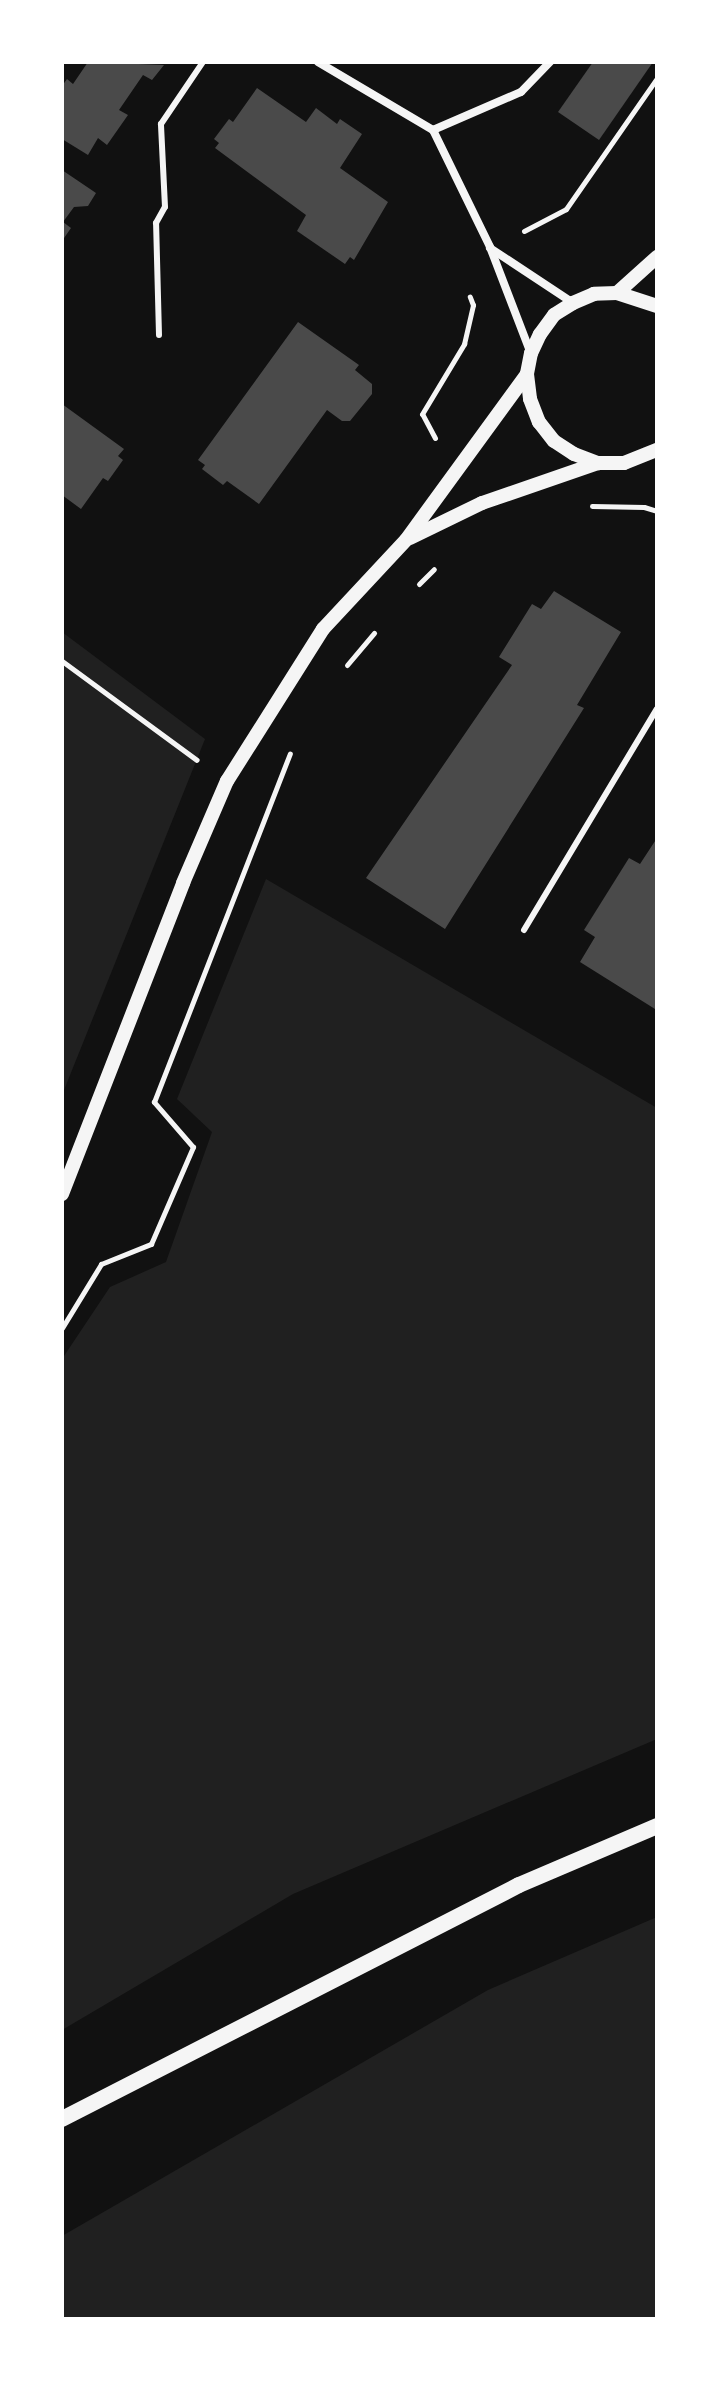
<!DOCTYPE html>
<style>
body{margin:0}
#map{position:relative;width:719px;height:2381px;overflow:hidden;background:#111;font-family:Cabin,sans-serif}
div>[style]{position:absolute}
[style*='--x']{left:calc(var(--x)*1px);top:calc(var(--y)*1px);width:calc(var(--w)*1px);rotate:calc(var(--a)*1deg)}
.green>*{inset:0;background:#202020}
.building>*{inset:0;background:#4a4a4a}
.path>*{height:5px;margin:-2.5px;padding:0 2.5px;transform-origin:2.5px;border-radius:2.5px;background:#f5f5f5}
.service>*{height:6px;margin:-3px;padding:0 3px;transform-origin:3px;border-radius:3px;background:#f5f5f5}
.minor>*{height:8px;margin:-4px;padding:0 4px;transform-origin:4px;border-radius:4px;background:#f5f5f5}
.tertiary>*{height:14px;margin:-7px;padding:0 7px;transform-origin:7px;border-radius:7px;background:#f5f5f5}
.secondary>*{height:16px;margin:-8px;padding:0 8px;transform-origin:8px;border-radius:8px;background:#f5f5f5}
span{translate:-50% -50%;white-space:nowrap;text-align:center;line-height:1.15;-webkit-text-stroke:7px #fff;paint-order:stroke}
.frame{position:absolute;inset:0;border:64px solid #fff;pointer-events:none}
</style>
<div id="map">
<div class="green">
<i style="clip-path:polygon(62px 632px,205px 739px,62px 1095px)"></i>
<i style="clip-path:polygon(266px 879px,657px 1108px,657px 1739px,293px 1894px,62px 2030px,62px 1359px,110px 1287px,166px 1262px,212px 1132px,177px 1099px)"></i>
<i style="clip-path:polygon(657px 1917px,657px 2319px,62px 2319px,62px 2236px,488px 1990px)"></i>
</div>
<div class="building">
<i style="clip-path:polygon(88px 62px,164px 65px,152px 80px,143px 75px,119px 110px,128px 115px,107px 145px,98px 138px,88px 155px,62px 139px,62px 86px,67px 79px,73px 84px)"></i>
<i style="clip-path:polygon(593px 62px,653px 62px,599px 140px,558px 112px)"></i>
<i style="clip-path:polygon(257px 88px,306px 122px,316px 108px,337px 124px,340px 119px,362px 134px,340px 168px,388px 202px,354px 260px,350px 257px,345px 264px,297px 231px,306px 215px,215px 148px,219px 143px,214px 139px,229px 119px,233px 122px)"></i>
<i style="clip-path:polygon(62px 170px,96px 193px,88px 206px,74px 207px,63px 222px,71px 228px,62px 241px)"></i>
<i style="clip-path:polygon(298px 322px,359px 365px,355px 370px,372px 384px,372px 394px,350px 421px,342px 421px,327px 410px,259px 504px,227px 481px,223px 485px,202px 469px,205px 465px,198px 460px)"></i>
<i style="clip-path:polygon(62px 404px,124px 449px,118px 456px,123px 460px,108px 481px,103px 478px,81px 509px,62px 495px)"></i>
<i style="clip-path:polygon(554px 591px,621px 632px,577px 705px,584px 708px,445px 929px,366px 878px,512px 665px,499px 657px,532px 604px,541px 609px)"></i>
<i style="clip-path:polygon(657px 838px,657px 1006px,655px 1009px,580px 962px,595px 937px,584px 930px,629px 858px,640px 864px)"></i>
</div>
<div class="path">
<i style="--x:524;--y:231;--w:47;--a:-27.6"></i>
<i style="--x:566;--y:209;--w:160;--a:-55.2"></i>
<i style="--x:435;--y:438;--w:27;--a:-118"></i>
<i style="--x:422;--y:414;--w:82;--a:-59"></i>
<i style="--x:464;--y:344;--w:40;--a:-77"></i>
<i style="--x:473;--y:305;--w:9;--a:-111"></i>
<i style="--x:592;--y:506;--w:52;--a:1.1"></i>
<i style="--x:644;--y:507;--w:14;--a:17"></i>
<i style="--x:419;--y:584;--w:21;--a:-45"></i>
<i style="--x:62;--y:661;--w:167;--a:36.3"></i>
<i style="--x:347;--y:665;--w:42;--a:-49.8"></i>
<i style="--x:62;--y:1328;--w:75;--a:-58.6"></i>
<i style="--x:101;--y:1264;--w:54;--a:-21.8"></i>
<i style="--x:151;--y:1244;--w:106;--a:-66.6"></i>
<i style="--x:193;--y:1147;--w:60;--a:-130.9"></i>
<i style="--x:154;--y:1102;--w:374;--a:-68.7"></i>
</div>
<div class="service">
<i style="--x:159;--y:335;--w:112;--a:-91.5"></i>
<i style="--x:156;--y:223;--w:18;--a:-61"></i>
<i style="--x:165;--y:207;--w:83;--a:-92.8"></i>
<i style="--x:161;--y:124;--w:75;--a:-55.9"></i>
<i style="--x:524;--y:930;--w:258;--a:-59"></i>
</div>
<div class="minor">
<i style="--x:318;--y:62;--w:134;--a:30.6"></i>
<i style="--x:433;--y:130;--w:130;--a:64"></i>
<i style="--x:490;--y:247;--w:111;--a:69"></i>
<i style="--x:433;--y:130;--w:96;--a:-23.4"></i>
<i style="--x:521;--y:92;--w:42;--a:-46"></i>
<i style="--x:490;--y:248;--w:100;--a:33.5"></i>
</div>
<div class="tertiary">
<i style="--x:617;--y:293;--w:54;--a:-42"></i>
<i style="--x:657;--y:306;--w:42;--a:-162"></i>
<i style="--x:617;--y:293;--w:23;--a:178"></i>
<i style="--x:594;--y:294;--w:23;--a:157"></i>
<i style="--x:573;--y:303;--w:22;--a:148"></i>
<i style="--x:554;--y:315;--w:24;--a:126"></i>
<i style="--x:540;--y:334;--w:21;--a:115"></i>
<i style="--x:531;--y:353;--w:21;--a:101"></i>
<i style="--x:527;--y:374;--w:25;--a:83"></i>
<i style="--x:530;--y:399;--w:25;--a:69"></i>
<i style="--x:539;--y:422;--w:24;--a:52"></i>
<i style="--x:554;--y:441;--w:24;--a:33"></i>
<i style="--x:574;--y:454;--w:26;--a:21"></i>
<i style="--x:598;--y:463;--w:26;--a:0"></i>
<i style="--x:624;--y:463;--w:35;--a:-22"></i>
<i style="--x:410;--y:538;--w:80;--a:-25.9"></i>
<i style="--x:482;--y:503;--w:123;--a:-19"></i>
<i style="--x:62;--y:1194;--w:334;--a:-68.7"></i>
<i style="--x:183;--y:883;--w:111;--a:-66.7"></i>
<i style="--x:227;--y:781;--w:180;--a:-57.7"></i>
<i style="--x:323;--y:629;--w:122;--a:-47"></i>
<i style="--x:406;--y:540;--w:205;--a:-53.9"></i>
</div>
<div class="secondary">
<i style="--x:62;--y:2119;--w:513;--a:-27.11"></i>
<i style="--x:519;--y:1885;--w:150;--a:-23.1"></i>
</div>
<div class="frame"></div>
</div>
